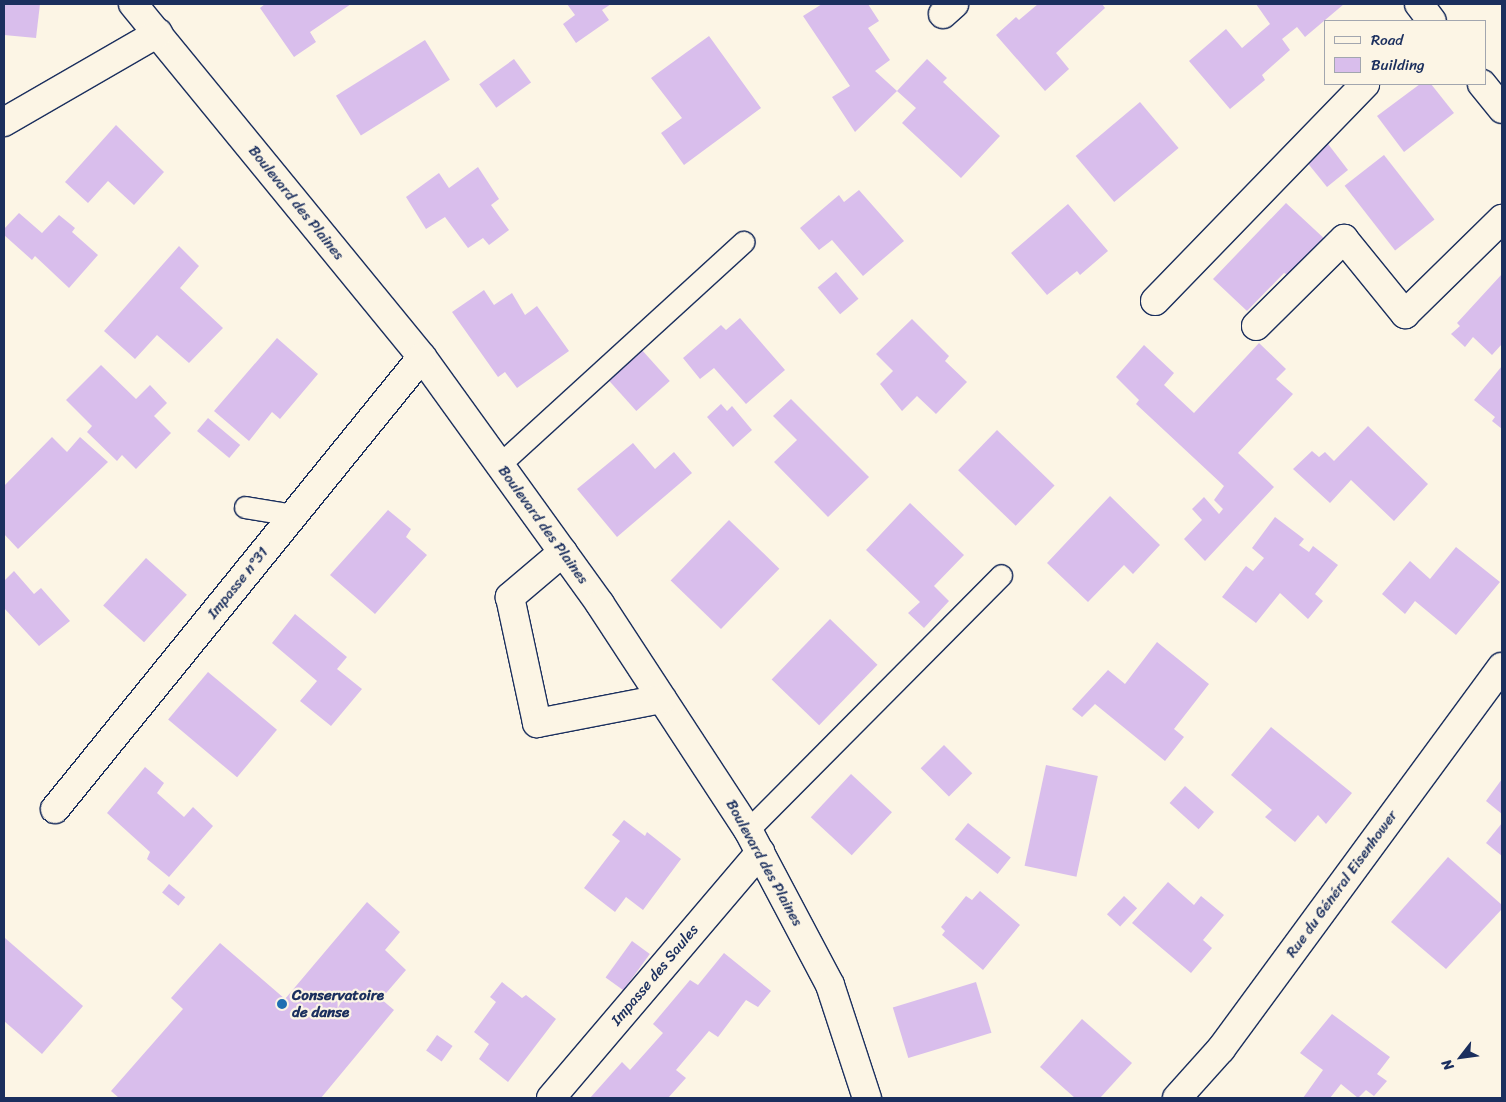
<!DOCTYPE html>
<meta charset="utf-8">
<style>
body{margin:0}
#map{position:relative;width:1506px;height:1102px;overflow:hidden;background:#fcf5e5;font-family:Sriracha,sans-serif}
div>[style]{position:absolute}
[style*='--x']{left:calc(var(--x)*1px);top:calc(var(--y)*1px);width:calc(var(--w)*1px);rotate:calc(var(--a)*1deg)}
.building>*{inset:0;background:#d9beec;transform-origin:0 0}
.roads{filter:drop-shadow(1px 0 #1b2f5e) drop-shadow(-1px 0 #1b2f5e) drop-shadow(0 1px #1b2f5e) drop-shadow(0 -1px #1b2f5e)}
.service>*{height:21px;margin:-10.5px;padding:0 10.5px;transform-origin:10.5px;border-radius:10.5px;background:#fcf5e5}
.minor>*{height:28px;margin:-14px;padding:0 14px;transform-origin:14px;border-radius:14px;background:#fcf5e5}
.dots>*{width:14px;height:14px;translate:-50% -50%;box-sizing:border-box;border:2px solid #fcf5e5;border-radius:50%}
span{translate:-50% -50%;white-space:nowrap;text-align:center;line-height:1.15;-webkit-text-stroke:4.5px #fcf5e5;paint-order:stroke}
.street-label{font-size:15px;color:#1b2f5e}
.poi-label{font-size:15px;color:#1b2f5e;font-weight:700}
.left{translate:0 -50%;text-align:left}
.frame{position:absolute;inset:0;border:5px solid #1b2f5e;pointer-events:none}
.legend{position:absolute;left:1324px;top:20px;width:162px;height:65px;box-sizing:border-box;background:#fcf5e5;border:1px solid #a2a6af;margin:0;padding:6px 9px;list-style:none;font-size:15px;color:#1b2f5e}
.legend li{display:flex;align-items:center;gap:10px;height:25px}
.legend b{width:25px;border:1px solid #a2a6af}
.north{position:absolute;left:1436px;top:1032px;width:50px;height:50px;-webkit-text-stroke:4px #fcf5e5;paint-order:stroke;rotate:240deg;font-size:14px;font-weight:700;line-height:20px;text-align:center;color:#1b2f5e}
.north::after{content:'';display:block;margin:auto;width:18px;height:22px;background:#1b2f5e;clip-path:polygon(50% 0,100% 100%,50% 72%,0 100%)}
</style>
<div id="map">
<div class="building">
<i style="clip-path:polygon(4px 4px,40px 4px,36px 38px,4px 35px)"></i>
<i style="clip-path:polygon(265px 4px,351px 4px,310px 32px,316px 42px,294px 57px,260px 8px)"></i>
<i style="clip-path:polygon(567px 4px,611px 4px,602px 10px,609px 20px,576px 43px,563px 24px,575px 15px)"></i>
<i style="clip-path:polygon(822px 4px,868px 4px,879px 21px,868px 28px,890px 60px,875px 71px,897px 91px,855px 132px,832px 97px,850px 86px,803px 16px)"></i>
<i style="clip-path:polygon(1038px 4px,1102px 4px,1105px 8px,1056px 53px,1069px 69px,1045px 91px,996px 35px,1016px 17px,1019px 20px)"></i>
<i style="clip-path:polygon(1256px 4px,1344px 4px,1305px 37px,1297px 27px,1282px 39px,1290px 50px,1262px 75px,1265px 80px,1230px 109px,1189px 61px,1226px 29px,1242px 48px,1270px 24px)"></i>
<i style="clip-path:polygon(709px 36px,761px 108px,684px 165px,661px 133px,682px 118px,651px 78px)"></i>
<i style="left:425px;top:40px;width:47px;height:105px;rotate:58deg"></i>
<i style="left:514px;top:59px;width:29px;height:43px;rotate:54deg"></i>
<i style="clip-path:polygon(927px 59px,947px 78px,943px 82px,1000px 136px,961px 178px,902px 123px,916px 108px,897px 91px)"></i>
<i style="clip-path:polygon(1420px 84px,1431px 84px,1454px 113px,1404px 152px,1377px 116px)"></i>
<i style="left:1140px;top:102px;width:60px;height:84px;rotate:50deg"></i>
<i style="clip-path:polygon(116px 125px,164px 172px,134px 205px,108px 181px,88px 203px,65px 182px)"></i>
<i style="clip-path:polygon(1325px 140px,1348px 170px,1327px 187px,1306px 161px)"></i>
<i style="left:1384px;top:155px;width:82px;height:50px;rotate:52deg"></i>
<i style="clip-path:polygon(478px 167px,499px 199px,491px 205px,509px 230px,489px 245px,483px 238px,468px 248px,445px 217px,426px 229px,406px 197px,439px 173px,449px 188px)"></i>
<i style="clip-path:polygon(859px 190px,904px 241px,863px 276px,832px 240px,819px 250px,800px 228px,839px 195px,844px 202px)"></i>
<i style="clip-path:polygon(1286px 203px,1328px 242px,1315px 256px,1310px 252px,1307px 254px,1288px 275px,1284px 273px,1247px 311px,1213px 279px)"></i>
<i style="clip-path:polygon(1068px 204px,1108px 251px,1080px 275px,1077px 271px,1047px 295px,1011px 253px)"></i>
<i style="clip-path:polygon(19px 213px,42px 233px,59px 215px,75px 228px,72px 232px,98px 255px,69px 288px,35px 256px,32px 260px,4px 235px,4px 229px)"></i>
<i style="clip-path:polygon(179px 246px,199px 266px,180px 288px,223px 328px,189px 363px,157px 335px,135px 359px,104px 331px)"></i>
<i style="left:836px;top:272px;width:35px;height:24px;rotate:50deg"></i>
<i style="clip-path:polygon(1502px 274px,1502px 344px,1492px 355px,1473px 337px,1465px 347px,1451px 334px,1460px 326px,1457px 323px)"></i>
<i style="clip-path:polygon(484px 290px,494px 305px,512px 293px,525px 315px,537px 306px,569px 351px,517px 388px,505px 372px,498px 377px,452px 312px)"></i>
<i style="clip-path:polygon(740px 318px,785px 370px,746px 404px,714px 368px,700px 379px,683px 358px,721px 325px,726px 330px)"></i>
<i style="clip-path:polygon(912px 319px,949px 356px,945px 361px,967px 382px,936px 414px,917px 396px,902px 411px,880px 384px,893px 371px,876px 354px)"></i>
<i style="clip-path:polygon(277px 338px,318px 374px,280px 419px,272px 412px,249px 441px,214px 411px)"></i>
<i style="clip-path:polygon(1259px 343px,1286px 369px,1276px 379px,1293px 394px,1238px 453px,1274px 487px,1205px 561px,1184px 539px,1202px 520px,1192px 509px,1204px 497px,1219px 514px,1223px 509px,1214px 500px,1224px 486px,1136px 404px,1139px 400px,1116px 377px,1144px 345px,1174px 373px,1164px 385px,1194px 413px)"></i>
<i style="left:641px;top:349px;width:43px;height:45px;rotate:48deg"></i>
<i style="clip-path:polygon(101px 365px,136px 399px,150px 385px,167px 403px,154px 416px,171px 433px,136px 469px,122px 455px,117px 461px,87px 432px,92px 426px,66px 400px)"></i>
<i style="clip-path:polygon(1502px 366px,1502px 429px,1492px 421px,1495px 417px,1474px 400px)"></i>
<i style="clip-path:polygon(791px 399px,869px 477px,828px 517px,774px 462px,797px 440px,773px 416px)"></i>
<i style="clip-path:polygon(721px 404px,727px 411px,732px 406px,752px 430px,733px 447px,707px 417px)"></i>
<i style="left:208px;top:418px;width:42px;height:17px;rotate:40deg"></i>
<i style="clip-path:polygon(1368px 426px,1428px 484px,1394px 521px,1351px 480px,1330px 503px,1293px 469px,1312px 451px,1319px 457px,1325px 452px,1334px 461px)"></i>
<i style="left:997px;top:430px;width:80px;height:56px;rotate:44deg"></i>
<i style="clip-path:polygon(52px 437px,67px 452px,80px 437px,108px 462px,18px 549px,4px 534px,4px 486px)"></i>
<i style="clip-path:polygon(633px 443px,655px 469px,674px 452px,692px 473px,617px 537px,577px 489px)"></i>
<i style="clip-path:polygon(1110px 496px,1160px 545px,1133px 574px,1124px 565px,1088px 602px,1047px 563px)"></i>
<i style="clip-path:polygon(910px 503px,964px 555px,934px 586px,949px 601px,924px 628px,908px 613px,920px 602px,866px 550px)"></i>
<i style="clip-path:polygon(388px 510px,411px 529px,406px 537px,427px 555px,375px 614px,330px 575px)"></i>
<i style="clip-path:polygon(1275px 517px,1304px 539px,1299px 545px,1309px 552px,1313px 546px,1338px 565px,1315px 594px,1323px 601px,1308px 619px,1280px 593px,1256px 623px,1222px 597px,1246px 566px,1253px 571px,1264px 558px,1252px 548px)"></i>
<i style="left:729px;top:520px;width:70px;height:84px;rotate:44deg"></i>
<i style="clip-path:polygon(1456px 547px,1500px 582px,1456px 635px,1415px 601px,1405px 614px,1382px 594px,1410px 561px,1430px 579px)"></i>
<i style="left:146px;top:558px;width:55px;height:64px;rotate:42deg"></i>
<i style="clip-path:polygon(14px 571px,34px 594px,41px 588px,70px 621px,39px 646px,4px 608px,4px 581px)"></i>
<i style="clip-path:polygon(295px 614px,347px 657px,337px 669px,362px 689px,331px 726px,300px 701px,317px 681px,272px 643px)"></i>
<i style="left:830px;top:619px;width:66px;height:84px;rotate:44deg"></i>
<i style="clip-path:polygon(1157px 642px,1209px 684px,1174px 729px,1184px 737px,1165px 761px,1095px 704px,1082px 717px,1072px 709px,1108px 670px,1125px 684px)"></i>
<i style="left:208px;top:672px;width:90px;height:62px;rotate:40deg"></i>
<i style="clip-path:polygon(1271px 727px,1352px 793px,1326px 824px,1318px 815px,1295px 842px,1265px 817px,1272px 810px,1231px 775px)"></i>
<i style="left:944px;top:745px;width:40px;height:33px;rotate:45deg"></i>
<i style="left:1046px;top:765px;width:53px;height:103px;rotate:12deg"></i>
<i style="clip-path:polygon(145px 767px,164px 783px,157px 793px,184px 817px,193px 807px,213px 826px,169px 877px,147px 859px,150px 852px,107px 813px)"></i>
<i style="left:851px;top:774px;width:56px;height:59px;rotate:43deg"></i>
<i style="clip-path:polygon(1502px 779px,1502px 814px,1486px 801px)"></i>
<i style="left:1185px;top:786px;width:39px;height:23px;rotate:42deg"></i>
<i style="clip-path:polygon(624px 820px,645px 836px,647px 832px,681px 859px,643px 910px,626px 897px,615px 912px,584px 888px,620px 841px,612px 835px)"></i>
<i style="left:968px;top:823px;width:55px;height:21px;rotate:39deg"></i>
<i style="clip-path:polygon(1502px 823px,1502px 856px,1486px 843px)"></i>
<i style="clip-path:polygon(1448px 857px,1502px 905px,1502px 909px,1446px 969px,1391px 922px)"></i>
<i style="clip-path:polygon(1168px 882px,1194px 905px,1201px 896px,1224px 915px,1203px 940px,1212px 948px,1191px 973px,1132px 923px)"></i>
<i style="left:169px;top:884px;width:21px;height:11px;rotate:39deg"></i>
<i style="clip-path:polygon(980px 891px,1020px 925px,983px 970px,942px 935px,945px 931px,941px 927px,966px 896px,972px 900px)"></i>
<i style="left:1124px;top:896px;width:18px;height:25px;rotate:43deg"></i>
<i style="clip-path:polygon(367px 902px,400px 932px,385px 950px,406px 970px,381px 999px,394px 1010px,321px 1098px,119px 1098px,111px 1091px,183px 1009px,171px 998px,220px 943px,285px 999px)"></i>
<i style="clip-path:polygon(5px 938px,83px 1006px,42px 1054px,4px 1021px)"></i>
<i style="left:632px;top:941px;width:22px;height:45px;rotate:36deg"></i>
<i style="clip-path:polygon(724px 953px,771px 991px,758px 1007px,746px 1000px,718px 1037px,709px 1031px,676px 1070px,686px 1078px,668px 1098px,590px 1098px,622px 1062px,630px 1070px,663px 1033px,653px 1024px,690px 980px,698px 985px)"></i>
<i style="clip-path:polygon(502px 982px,522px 998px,526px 995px,556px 1019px,508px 1082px,479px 1059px,489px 1044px,474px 1032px,496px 1002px,490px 997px)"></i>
<i style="left:976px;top:982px;width:53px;height:87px;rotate:73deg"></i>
<i style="clip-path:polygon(1332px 1014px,1390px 1057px,1377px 1074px,1387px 1081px,1374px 1096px,1366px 1090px,1358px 1098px,1341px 1084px,1330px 1098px,1303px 1098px,1323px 1070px,1300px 1053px)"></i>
<i style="clip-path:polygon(1082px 1019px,1132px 1063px,1100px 1098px,1075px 1098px,1040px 1067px)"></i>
<i style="left:437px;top:1035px;width:19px;height:19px;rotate:35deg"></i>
</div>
<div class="roads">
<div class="service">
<i style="--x:499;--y:465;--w:331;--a:-42.4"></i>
<i style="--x:245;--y:507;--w:50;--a:9.3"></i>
<i style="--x:748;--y:830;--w:359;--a:-45.2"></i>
</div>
<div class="minor">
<i style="--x:133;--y:4;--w:456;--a:50.7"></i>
<i style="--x:422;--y:357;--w:304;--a:54.2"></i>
<i style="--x:600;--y:604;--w:270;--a:56.8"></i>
<i style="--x:748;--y:830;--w:175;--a:62.1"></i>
<i style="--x:830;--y:985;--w:119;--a:71.9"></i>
<i style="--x:1419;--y:4;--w:21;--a:53"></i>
<i style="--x:943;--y:14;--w:15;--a:-42"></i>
<i style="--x:1482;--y:84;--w:32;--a:51"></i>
<i style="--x:4;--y:122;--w:178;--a:-30"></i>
<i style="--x:1155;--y:301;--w:302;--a:-45.9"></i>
<i style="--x:1256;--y:326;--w:124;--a:-44.7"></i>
<i style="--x:1344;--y:239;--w:97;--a:50.9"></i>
<i style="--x:1405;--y:314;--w:136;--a:-44.4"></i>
<i style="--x:563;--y:552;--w:70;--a:139.7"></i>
<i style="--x:510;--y:597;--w:129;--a:77.9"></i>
<i style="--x:537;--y:723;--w:127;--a:-10.9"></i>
<i style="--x:55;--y:809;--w:582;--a:-50.93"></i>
<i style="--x:551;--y:1098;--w:323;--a:-49.6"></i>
<i style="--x:1177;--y:1098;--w:66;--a:-48.1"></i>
<i style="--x:1221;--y:1049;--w:474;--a:-53.7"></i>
</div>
</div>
<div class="dots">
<i style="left:282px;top:1004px;background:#1f6fb2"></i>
</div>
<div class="street-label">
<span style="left:296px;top:203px;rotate:51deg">Boulevard des Plaines</span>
<span style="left:543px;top:525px;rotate:54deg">Boulevard des Plaines</span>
<span style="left:238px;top:583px;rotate:-51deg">Impasse n°31</span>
<span style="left:764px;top:863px;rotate:61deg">Boulevard des Plaines</span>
<span style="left:1342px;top:884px;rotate:-54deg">Rue du Général Eisenhower</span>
<span style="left:655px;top:975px;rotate:-50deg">Impasse des Saules</span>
</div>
<div class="poi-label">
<span class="left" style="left:292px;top:1004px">Conservatoire<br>de danse</span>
</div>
<div class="frame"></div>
<ul class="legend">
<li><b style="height:6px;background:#fcf5e5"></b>Road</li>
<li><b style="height:14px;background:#d9beec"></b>Building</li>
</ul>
<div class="north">N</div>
</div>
